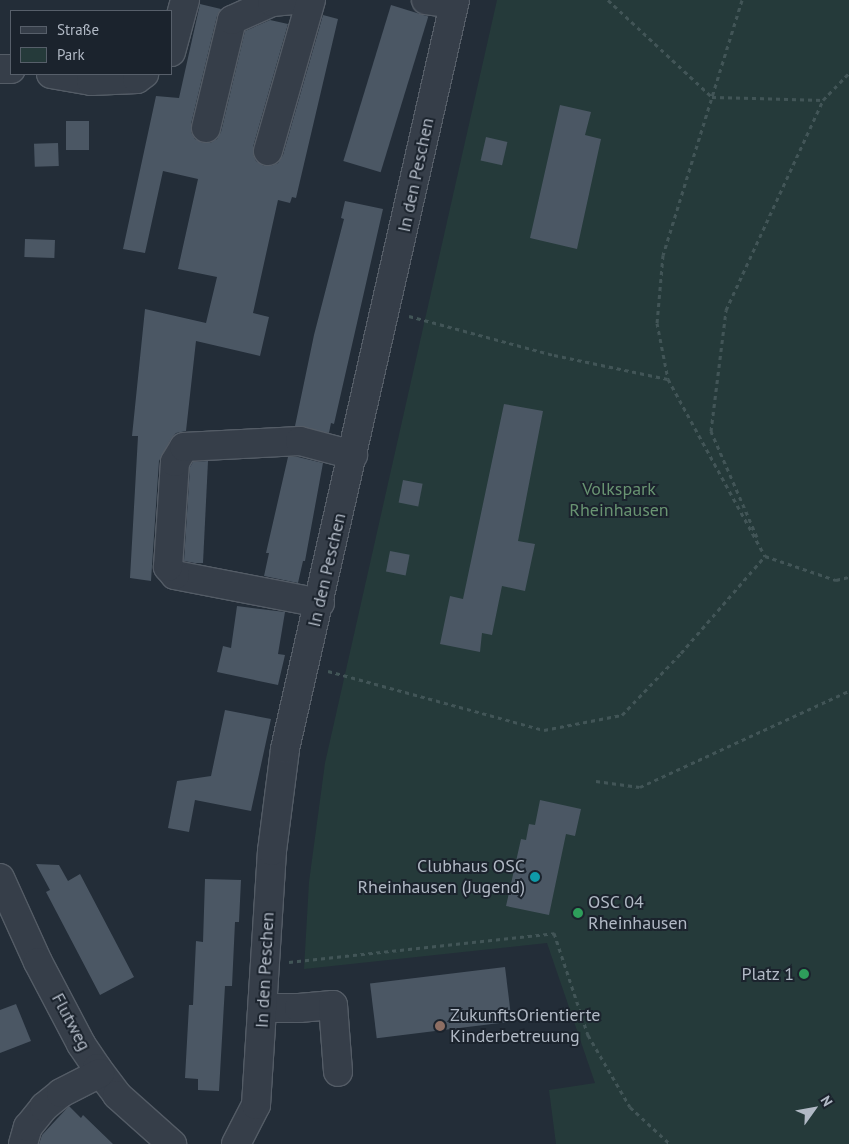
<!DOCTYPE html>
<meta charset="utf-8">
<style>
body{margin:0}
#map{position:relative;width:849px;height:1144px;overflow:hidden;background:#232d38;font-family:"PT Sans",sans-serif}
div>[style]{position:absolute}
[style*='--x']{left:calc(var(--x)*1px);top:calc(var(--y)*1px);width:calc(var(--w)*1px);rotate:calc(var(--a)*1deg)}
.green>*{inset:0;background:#253a3a}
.building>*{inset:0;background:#4b5764;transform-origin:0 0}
.path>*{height:3px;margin-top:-1.5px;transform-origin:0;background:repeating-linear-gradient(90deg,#425557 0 4px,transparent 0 8px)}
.roads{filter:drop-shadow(1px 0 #545c66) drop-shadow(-1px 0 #545c66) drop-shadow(0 1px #545c66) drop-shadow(0 -1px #545c66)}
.minor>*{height:28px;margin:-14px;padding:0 14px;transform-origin:14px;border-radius:14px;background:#363e49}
.dots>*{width:14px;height:14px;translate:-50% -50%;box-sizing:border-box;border:2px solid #1b232d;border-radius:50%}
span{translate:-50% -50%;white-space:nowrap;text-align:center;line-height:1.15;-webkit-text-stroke:4px #1b232d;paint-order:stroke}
.street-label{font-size:18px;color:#b1b9c5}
.park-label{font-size:18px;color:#699472}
.poi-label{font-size:18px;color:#b1b9c5}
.right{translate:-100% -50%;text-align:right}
.left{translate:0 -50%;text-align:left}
.legend{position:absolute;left:10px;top:10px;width:162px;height:65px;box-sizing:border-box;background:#1b232d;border:1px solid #575f6a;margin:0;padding:6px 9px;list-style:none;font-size:15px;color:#b1b9c5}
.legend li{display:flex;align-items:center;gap:10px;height:25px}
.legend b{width:25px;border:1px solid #575f6a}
.north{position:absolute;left:789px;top:1084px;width:50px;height:50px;-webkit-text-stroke:4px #1b232d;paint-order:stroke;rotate:58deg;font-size:14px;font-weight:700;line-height:20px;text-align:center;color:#b1b9c5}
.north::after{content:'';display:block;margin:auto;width:18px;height:22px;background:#b1b9c5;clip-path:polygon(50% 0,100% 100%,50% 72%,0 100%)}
</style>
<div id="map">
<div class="green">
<i style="clip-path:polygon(497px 0,849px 0,849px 1144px,556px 1144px,549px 1090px,595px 1083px,547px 943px,304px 969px,309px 882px,325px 763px)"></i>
</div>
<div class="building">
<i style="clip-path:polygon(200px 4px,221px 9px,217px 16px,191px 124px,191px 132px,195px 139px,203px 143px,210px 143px,217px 139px,221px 132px,245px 31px,270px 20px,288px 24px,253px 147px,253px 154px,256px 161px,264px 166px,271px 166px,278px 163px,283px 155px,323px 15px,338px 19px,296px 198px,292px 197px,290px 203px,278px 200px,253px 313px,269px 317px,260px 356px,196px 341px,186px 431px,176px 433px,171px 439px,159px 461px,151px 581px,130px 578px,138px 436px,132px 436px,145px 309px,206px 323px,217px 277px,178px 269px,198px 179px,163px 171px,145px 253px,123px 249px,156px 96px,179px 98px)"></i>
<i style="left:391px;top:5px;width:39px;height:163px;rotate:17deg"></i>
<i style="clip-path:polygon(560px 105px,591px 112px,585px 135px,601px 139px,577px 249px,530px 238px)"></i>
<i style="left:66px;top:121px;width:23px;height:29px"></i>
<i style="left:486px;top:137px;width:22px;height:24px;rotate:13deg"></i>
<i style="left:58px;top:143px;width:23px;height:24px;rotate:88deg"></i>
<i style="clip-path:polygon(345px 201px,383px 209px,334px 424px,331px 423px,329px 433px,295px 426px,314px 335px,344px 219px,341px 218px)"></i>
<i style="left:25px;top:239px;width:30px;height:18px;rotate:2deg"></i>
<i style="clip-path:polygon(504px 404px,543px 411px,518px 541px,535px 544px,525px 591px,502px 586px,492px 635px,482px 633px,480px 652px,440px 644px,450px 596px,463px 599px)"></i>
<i style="clip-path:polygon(288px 457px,298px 457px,323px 463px,305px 561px,303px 561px,298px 583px,264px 576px,269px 553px,266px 553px)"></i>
<i style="clip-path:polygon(208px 461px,203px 563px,195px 563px,184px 561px,190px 467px,193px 462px)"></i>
<i style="left:403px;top:480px;width:20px;height:23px;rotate:11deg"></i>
<i style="left:390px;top:551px;width:20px;height:21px;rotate:11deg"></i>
<i style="clip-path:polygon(237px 606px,285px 612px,278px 654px,285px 655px,278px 685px,217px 672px,223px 646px,231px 648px)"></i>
<i style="clip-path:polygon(225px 710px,271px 719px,251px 811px,195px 800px,189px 832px,168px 828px,177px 781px,211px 776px)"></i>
<i style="clip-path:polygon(540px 800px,581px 809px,575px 836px,566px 834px,549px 915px,506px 906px,521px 839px,526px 840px,529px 824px,535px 825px)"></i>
<i style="clip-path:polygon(36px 864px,59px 865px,68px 881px,80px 874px,134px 977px,100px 995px,46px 892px,50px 890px)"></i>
<i style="clip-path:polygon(205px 879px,241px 880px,239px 922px,235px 922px,232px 986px,225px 986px,219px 1091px,198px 1090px,198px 1079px,185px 1078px,189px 1005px,193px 1005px,196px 941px,203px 942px)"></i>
<i style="left:505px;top:967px;width:55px;height:136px;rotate:83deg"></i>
<i style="clip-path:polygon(16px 1004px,31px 1041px,0 1053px,0 1010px)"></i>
<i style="clip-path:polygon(69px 1106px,81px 1118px,83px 1115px,113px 1144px,39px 1144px,42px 1135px)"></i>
</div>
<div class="path">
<i style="--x:608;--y:0;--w:142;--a:43"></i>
<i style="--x:712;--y:97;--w:111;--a:1.5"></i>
<i style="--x:742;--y:0;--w:267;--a:107.2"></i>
<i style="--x:663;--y:255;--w:68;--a:95"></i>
<i style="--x:657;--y:323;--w:57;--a:78.9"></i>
<i style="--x:668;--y:379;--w:202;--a:61.3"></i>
<i style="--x:765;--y:556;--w:75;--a:18.7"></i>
<i style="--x:836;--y:580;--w:13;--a:-13"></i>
<i style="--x:409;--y:316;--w:150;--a:15.1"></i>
<i style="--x:554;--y:355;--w:116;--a:11.9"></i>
<i style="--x:757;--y:537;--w:116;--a:-113.5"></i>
<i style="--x:711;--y:431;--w:122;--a:-82.9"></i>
<i style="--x:726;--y:310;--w:231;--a:-65.2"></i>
<i style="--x:823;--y:100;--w:37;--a:-46"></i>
<i style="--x:328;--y:671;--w:224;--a:15.3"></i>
<i style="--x:544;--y:730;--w:79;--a:-10.9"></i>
<i style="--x:622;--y:715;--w:86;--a:-46.4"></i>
<i style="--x:681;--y:653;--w:128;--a:-49.1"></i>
<i style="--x:596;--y:781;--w:44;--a:7.8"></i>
<i style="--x:640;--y:787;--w:230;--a:-24.7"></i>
<i style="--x:289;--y:962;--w:267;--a:-6.2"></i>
<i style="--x:554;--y:933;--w:108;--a:71.6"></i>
<i style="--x:588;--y:1035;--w:83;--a:59.7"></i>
<i style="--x:630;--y:1107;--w:54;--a:42.8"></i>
</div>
<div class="roads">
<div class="minor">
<i style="--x:426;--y:0;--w:28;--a:8"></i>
<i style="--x:171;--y:52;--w:54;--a:-74.9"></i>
<i style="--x:0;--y:69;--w:11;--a:0"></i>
<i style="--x:51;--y:74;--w:41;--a:9.9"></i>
<i style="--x:91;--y:81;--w:46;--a:-2.5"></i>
<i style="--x:137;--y:79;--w:9;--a:-36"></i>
<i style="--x:206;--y:128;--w:111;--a:-76.5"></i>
<i style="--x:232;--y:20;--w:44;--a:-24.2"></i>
<i style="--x:272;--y:2;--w:24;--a:-5"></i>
<i style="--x:268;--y:151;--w:157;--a:-74.1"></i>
<i style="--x:320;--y:603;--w:148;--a:-169.1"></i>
<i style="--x:175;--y:575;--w:11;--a:-131"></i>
<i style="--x:168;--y:567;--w:105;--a:-86.2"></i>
<i style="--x:175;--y:462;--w:17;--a:-59"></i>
<i style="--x:184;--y:447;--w:116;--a:-3"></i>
<i style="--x:300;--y:441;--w:55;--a:14.8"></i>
<i style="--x:0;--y:878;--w:92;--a:65.7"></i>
<i style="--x:38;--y:962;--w:93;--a:62.3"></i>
<i style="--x:81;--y:1044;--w:29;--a:56"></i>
<i style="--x:97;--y:1068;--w:34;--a:53"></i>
<i style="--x:117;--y:1095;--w:74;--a:41.7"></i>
<i style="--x:263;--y:1008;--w:36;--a:0"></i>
<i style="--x:299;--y:1008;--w:34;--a:-5"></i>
<i style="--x:333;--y:1005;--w:67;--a:85.7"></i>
<i style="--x:23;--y:1144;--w:18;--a:-74"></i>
<i style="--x:28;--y:1127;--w:26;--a:-51"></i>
<i style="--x:44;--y:1107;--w:22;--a:-39"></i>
<i style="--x:61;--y:1093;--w:44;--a:-27.1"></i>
<i style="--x:236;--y:1144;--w:44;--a:-62.9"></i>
<i style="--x:256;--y:1105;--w:255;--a:-86.4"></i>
<i style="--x:272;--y:851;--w:103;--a:-82.7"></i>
<i style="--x:285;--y:749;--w:768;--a:-77.21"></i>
</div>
</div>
<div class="dots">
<i style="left:535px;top:877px;background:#0f9aa8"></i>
<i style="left:578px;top:913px;background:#2e9e5b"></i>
<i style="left:804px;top:974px;background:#2e9e5b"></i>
<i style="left:440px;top:1026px;background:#8d6e63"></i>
</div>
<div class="street-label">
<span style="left:416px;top:175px;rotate:-78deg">In den Peschen</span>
<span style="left:327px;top:570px;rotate:-77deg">In den Peschen</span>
<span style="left:265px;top:970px;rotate:-87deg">In den Peschen</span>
<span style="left:71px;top:1022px;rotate:62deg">Flutweg</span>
</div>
<div class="park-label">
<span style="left:619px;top:500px">Volkspark<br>Rheinhausen</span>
</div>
<div class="poi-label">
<span class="right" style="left:525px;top:877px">Clubhaus OSC<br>Rheinhausen (Jugend)</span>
<span class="left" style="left:588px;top:913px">OSC 04<br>Rheinhausen</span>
<span class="right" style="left:794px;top:974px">Platz 1</span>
<span class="left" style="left:450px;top:1026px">ZukunftsOrientierte<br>Kinderbetreuung</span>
</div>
<ul class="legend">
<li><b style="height:6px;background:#363e49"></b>Straße</li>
<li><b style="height:14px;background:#253a3a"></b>Park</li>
</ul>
<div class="north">N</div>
</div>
